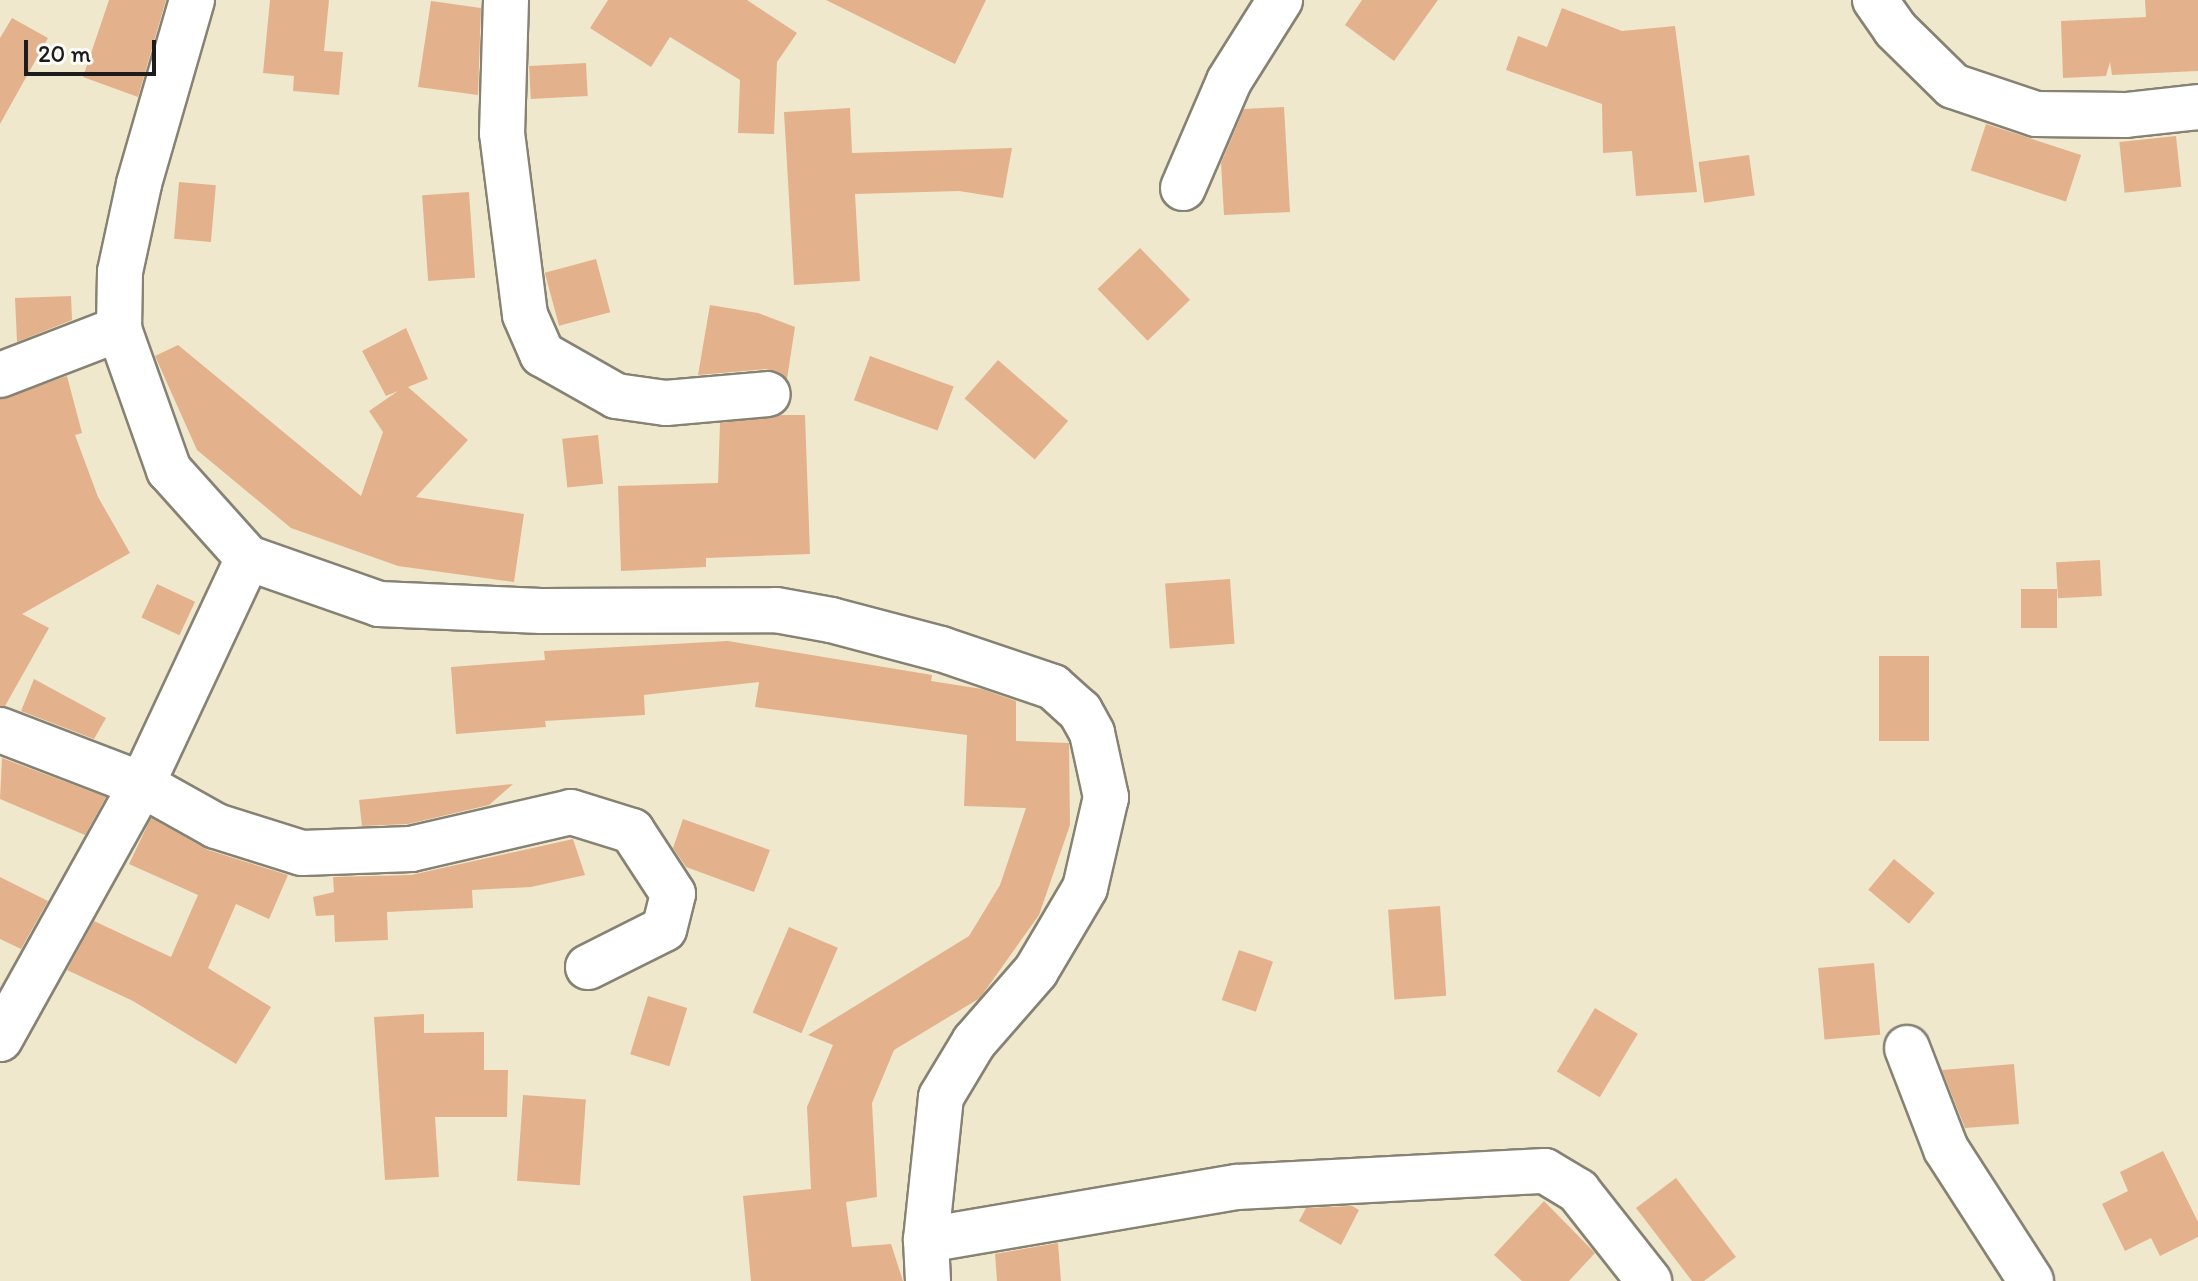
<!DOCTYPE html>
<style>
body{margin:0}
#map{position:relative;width:2198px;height:1281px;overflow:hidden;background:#f0e8cd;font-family:Itim,sans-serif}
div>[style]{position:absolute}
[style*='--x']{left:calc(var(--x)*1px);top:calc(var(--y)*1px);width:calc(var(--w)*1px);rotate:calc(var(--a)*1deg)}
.building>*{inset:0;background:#e3b28d;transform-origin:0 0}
.roads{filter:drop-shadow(2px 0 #868274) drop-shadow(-2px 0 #868274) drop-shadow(0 2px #868274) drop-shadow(0 -2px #868274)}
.street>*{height:44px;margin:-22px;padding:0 22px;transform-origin:22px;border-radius:22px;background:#fff}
.highway>*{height:44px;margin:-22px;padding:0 22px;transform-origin:22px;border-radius:22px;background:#fff}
span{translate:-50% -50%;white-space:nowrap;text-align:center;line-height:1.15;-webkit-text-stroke:6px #fdfcf7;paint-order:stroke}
.scale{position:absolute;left:24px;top:40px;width:132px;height:36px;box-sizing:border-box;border:4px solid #1c1c1c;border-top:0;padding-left:10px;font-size:24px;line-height:28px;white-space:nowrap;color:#1c1c1c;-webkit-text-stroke:6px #fdfcf7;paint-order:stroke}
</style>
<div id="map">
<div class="building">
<i style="clip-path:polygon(109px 0,166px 0,138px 97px,83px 77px)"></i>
<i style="clip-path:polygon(270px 0,329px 0,324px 51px,343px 52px,339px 95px,293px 91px,294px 76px,263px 73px)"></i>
<i style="clip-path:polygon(608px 0,747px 0,797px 33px,777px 62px,774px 134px,738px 133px,740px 80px,670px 37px,651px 67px,590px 28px)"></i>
<i style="clip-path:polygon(826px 0,986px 0,955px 64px)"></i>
<i style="clip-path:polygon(1362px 0,1438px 0,1394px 61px,1345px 25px)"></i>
<i style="clip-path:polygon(2145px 0,2198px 0,2198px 71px,2112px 75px,2110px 62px,2106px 76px,2063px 78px,2061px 21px,2146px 17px)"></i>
<i style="clip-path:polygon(431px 1px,481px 8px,478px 95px,418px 87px)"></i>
<i style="clip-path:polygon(1562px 8px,1622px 31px,1675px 26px,1697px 192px,1636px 196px,1632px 151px,1603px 153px,1602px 104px,1506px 70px,1518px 36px,1547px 47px)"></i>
<i style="clip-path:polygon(12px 18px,48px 38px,0 124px,0 38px)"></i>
<i style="left:586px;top:63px;width:33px;height:57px;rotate:87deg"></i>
<i style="clip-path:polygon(1284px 107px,1290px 212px,1224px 215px,1221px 163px,1244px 109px)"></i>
<i style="clip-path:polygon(850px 108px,852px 153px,1012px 148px,1003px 198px,959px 191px,855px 194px,860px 281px,794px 285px,784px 112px)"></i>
<i style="left:1986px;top:124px;width:100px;height:49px;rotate:18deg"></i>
<i style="left:2176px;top:136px;width:51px;height:57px;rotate:84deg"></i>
<i style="left:1749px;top:155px;width:41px;height:51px;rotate:82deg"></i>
<i style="left:179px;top:182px;width:37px;height:57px;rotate:5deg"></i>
<i style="left:469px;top:192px;width:86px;height:47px;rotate:86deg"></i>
<i style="left:1140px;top:248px;width:72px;height:59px;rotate:46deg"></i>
<i style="left:596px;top:259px;width:55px;height:53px;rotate:75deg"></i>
<i style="clip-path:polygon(71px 296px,72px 320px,17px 342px,15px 298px)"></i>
<i style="clip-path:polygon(710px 305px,758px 313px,795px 327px,787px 379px,766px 369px,698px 375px)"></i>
<i style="clip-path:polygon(406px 328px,428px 379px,408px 387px,468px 440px,416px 497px,524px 514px,514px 582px,398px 566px,291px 528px,197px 450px,155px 356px,178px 345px,361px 496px,383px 432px,369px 411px,398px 391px,386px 396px,362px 351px)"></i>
<i style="left:870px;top:356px;width:89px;height:47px;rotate:20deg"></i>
<i style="left:998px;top:360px;width:93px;height:51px;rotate:41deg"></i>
<i style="clip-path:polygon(67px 376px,82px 433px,75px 435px,98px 497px,130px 553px,22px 614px,49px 628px,5px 706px,0 706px,0 399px)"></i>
<i style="clip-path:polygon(782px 415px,805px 415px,810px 554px,706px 558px,706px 567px,621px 571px,618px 486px,718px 483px,720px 423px)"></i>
<i style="left:598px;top:435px;width:49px;height:36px;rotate:84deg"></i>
<i style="left:2100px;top:560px;width:36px;height:44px;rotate:87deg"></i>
<i style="left:1230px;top:579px;width:65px;height:65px;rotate:86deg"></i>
<i style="left:157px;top:584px;width:42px;height:37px;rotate:25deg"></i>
<i style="left:2021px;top:589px;width:36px;height:39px"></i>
<i style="clip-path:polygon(728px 641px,932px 675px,931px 681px,982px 689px,1016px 701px,1016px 741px,1069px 743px,1070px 825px,1039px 915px,980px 998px,894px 1050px,872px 1103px,877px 1197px,846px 1202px,852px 1247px,891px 1244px,903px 1281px,751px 1281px,743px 1196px,811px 1189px,807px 1107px,833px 1045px,808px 1035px,969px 936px,1000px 885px,1026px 808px,964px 806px,967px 735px,755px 707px,759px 682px,644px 695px,645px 715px,545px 721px,546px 727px,456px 734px,451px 667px,545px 660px,544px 651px)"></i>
<i style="left:1879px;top:656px;width:50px;height:85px"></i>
<i style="clip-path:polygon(34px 679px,106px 718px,94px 739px,21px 711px)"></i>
<i style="clip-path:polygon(2px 758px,106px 797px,85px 835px,0 799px)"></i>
<i style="clip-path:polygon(513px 784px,489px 805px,408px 824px,362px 826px,359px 800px)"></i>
<i style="clip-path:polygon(151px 818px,208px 850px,288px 875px,269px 919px,236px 904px,208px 968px,271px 1007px,236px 1064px,133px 1001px,67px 970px,94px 921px,171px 957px,198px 895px,129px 864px)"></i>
<i style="clip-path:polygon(683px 819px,770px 850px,754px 892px,686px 867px,673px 848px)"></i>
<i style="clip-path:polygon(573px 839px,585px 875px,531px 887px,472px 890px,473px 908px,387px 912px,388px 940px,335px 942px,334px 915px,316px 916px,313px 897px,334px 892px,333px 877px,411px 875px)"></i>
<i style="left:1894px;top:859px;width:53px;height:40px;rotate:40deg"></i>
<i style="clip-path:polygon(0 877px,48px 901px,21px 949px,0 939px)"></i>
<i style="left:1440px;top:906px;width:90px;height:52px;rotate:86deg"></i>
<i style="left:789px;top:927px;width:53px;height:93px;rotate:23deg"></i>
<i style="left:1239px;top:950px;width:36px;height:53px;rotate:19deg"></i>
<i style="left:1874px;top:963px;width:72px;height:56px;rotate:85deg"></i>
<i style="left:648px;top:996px;width:41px;height:61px;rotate:17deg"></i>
<i style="left:1595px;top:1008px;width:50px;height:74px;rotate:31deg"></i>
<i style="clip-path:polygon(424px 1014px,424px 1033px,484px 1032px,484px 1070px,508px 1070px,507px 1117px,435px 1117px,439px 1177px,385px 1180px,374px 1017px)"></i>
<i style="clip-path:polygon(2014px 1064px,2019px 1124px,1965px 1128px,1942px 1070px)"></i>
<i style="left:523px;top:1095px;width:63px;height:86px;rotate:4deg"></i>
<i style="clip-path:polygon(2163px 1151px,2198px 1222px,2198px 1237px,2160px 1256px,2151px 1238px,2125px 1251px,2102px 1204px,2128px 1191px,2120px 1172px)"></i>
<i style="clip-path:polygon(1676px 1178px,1736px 1257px,1704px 1281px,1692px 1281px,1636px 1208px)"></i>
<i style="clip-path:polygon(1544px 1201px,1595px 1253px,1569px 1281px,1522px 1281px,1494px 1255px)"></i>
<i style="clip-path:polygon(1352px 1206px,1359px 1210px,1341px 1245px,1299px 1221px,1306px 1208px)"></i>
<i style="clip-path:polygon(1058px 1243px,1061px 1281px,997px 1281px,995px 1254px)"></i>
</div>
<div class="roads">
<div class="street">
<i style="--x:506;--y:0;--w:133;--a:91.7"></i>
<i style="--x:502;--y:133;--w:183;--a:82.8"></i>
<i style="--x:525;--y:315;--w:43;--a:66.4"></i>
<i style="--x:542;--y:354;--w:85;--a:29.6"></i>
<i style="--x:616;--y:396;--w:50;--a:8"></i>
<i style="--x:666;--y:403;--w:102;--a:-5"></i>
<i style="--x:1875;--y:0;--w:35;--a:55"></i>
<i style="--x:1895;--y:29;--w:81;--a:44.5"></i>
<i style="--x:1953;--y:86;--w:88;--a:18.6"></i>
<i style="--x:2036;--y:114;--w:90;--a:0.6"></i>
<i style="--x:2126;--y:115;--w:72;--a:-6.3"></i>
<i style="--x:1183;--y:188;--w:116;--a:-66.7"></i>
<i style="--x:1229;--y:81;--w:96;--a:-57.8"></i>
<i style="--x:0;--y:375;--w:128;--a:-21.1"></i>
<i style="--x:0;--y:730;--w:151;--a:21"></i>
<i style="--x:141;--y:784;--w:86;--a:29.2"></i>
<i style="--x:216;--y:826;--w:90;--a:17.4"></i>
<i style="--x:302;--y:853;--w:109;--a:-2.1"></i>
<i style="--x:411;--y:849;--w:164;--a:-13"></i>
<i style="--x:571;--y:812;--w:64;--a:17.3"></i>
<i style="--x:632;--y:831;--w:75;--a:56.9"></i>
<i style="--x:673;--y:894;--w:36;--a:104"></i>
<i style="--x:664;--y:929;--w:85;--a:153.4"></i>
<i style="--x:0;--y:1039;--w:299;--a:-60.9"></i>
<i style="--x:145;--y:778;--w:243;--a:-64.9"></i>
<i style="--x:1907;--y:1048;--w:108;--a:68.9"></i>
<i style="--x:1946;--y:1149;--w:157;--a:57.2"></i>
<i style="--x:926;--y:1240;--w:315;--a:-9.7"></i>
<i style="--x:1237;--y:1187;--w:308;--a:-3"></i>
<i style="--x:1545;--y:1171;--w:39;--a:31"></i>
<i style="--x:1578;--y:1191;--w:115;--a:51.7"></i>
</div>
<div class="highway">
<i style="--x:192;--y:0;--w:191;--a:106.1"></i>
<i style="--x:139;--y:184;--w:90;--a:102.2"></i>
<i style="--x:120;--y:272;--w:57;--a:91"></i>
<i style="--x:119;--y:329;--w:150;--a:70.5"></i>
<i style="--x:169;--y:470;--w:118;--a:48.1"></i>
<i style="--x:248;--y:558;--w:139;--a:19.3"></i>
<i style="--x:379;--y:604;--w:162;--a:2.5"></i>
<i style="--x:541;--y:611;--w:235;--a:-0.2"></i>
<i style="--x:776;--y:610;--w:56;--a:10.3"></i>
<i style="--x:831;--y:620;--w:114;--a:14.8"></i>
<i style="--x:941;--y:649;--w:118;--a:18.7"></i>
<i style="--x:1053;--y:687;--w:36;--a:42"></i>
<i style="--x:1080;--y:711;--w:25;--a:61"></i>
<i style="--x:1092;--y:733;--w:66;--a:77.7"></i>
<i style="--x:1106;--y:797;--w:93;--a:103"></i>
<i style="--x:1085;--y:888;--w:96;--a:120.6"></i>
<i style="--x:1036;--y:971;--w:94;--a:131.1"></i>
<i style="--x:974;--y:1042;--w:64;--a:121"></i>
<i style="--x:941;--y:1097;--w:144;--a:96"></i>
<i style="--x:926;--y:1240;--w:41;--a:87.2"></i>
</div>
</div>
<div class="scale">20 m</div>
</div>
